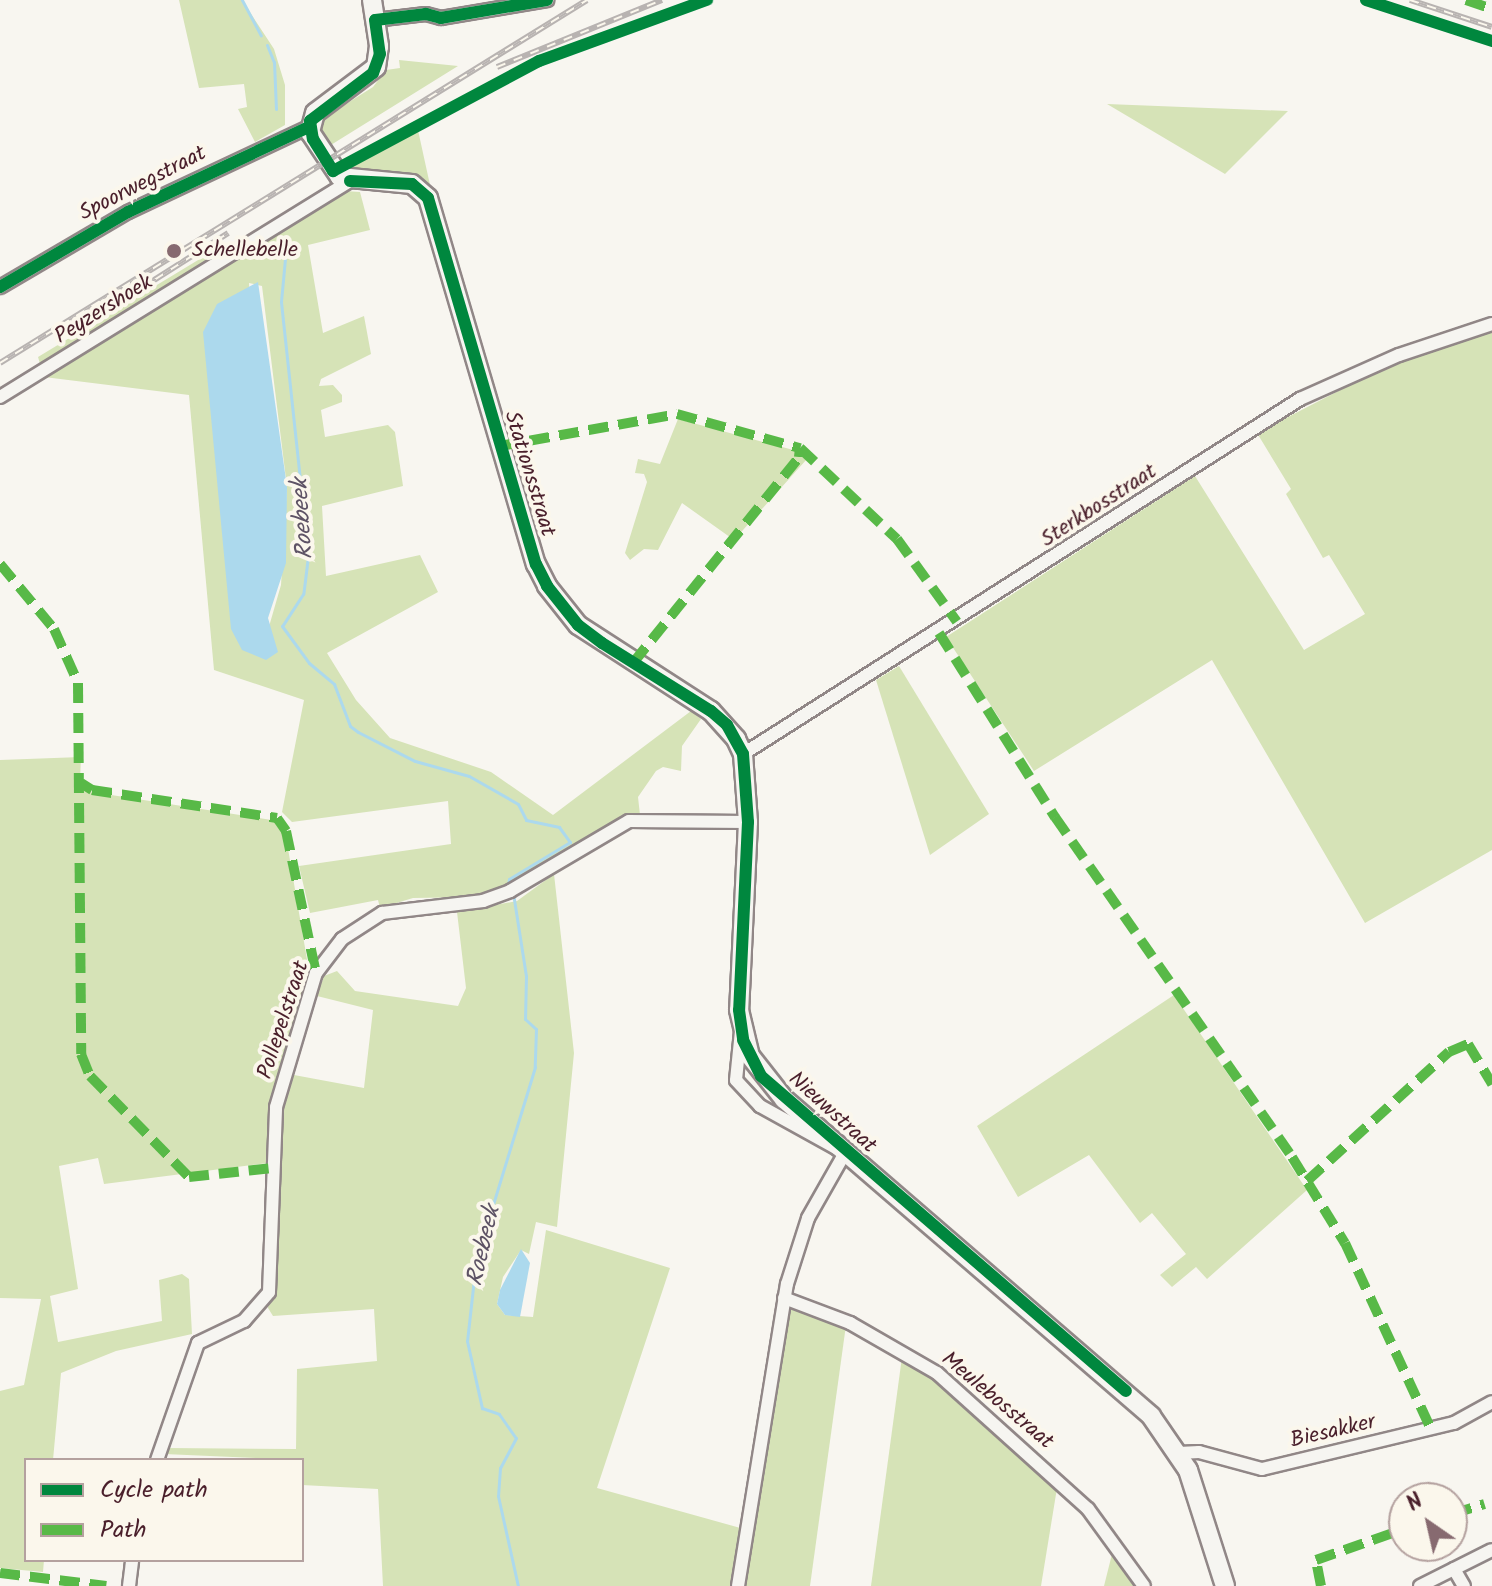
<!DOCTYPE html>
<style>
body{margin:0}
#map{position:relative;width:1492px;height:1586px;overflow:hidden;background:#f8f6f0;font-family:Kalam,sans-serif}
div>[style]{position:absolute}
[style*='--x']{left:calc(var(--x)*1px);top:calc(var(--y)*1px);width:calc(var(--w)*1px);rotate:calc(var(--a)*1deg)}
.green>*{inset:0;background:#d6e3b7}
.water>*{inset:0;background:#acd9ed}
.stream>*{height:3px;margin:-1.5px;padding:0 1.5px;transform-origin:1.5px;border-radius:1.5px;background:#acd9ed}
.roads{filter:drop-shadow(2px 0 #918787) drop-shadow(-2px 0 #918787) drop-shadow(0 2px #918787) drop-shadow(0 -2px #918787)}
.street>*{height:12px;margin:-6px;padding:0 6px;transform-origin:6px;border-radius:6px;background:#f6f5f1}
.secondary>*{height:18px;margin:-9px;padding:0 9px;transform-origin:9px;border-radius:9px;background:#f6f5f1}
.rail>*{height:6px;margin-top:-3px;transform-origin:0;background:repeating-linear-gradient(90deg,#fbf7ec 0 9px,#b8b3b1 0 18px);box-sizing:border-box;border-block:2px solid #b8b3b1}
.quiet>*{height:10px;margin-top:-5px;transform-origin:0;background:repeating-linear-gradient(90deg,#58b947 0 20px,transparent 0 30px)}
.cycleway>*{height:12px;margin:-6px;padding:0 6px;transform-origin:6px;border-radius:6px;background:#00873e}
.dots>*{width:22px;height:22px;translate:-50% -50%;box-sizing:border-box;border:4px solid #fbf7ec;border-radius:50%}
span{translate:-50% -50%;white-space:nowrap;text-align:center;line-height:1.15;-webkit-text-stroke:8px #fbf7ec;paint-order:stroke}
.street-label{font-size:22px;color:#4a1f2b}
.poi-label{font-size:22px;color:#4a1f2b}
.left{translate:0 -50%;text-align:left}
.water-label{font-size:24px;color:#5e5365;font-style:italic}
.legend{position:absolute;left:24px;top:1458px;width:280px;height:104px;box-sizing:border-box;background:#fbf7ec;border:2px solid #b4a19f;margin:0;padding:10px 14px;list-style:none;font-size:24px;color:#4a1f2b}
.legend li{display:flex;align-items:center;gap:16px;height:40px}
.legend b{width:40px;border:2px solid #b4a19f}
.north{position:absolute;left:1388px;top:1482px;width:80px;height:80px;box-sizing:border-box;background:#fbf7ec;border:2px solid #b4a19f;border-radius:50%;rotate:326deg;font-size:22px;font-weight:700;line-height:32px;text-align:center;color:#4a1f2b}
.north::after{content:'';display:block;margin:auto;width:28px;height:36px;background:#876a70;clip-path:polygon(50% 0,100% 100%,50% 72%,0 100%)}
</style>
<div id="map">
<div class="green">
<i style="clip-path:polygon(179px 0,242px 0,274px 49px,285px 85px,285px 125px,255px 142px,238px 109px,247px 107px,244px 84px,199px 88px)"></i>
<i style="clip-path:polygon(399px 60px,458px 66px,326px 148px,320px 135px,324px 118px,373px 87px,386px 70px,400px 68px)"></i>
<i style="clip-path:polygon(1107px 104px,1288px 111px,1225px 174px)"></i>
<i style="clip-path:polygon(416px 121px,430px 185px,415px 177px,357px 171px,344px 163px)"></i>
<i style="clip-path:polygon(evenodd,345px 191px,360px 192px,370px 230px,308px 245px,323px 333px,364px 316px,371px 354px,321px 379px,319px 386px,333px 385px,342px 395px,342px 402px,321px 410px,325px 437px,388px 425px,395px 432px,403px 486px,322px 506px,326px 576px,420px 555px,438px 592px,327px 653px,356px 700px,390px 738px,491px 772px,553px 815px,691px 711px,701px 719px,682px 746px,681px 771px,663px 767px,656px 771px,638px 797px,640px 815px,609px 826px,503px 889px,479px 897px,413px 898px,380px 908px,378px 900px,310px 913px,299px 866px,451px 844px,448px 801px,292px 822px,282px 812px,304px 700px,214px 670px,189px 395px,44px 377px,38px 357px,213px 251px,231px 260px,345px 191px,249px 283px,262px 286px,287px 487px,281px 585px,268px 630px,249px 283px)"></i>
<i style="clip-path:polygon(1492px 331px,1492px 850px,1365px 923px,1212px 660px,1034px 771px,946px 637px,1195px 476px,1304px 650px,1365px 614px,1329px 555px,1323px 558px,1286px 494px,1291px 489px,1257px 433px,1389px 365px)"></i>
<i style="clip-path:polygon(678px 419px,797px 451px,807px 459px,734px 540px,682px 503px,658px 550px,644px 549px,630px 560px,625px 553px,647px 482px,644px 474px,635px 473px,638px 459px,660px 464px)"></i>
<i style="clip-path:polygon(899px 666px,989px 814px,930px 855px,876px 680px)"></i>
<i style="clip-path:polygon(81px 757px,80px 781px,92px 792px,278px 821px,286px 837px,309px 971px,271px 1112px,268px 1163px,104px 1184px,98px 1158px,59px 1166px,78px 1289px,50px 1296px,58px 1342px,162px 1321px,159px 1280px,182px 1274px,189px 1279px,192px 1334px,116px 1351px,61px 1373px,53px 1460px,26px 1460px,26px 1560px,44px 1560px,43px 1572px,0 1568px,0 1391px,24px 1385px,41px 1299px,0 1298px,0 760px)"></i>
<i style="clip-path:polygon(554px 874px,574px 1053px,557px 1227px,536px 1222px,529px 1254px,521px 1250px,503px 1277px,497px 1304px,505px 1315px,533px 1317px,546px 1230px,670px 1268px,597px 1488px,744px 1529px,734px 1586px,383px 1586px,378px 1489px,302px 1485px,302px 1460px,164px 1454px,166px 1448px,296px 1449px,297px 1369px,377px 1361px,374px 1309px,273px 1316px,268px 1308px,281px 1118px,294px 1075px,364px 1088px,373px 1010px,317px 996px,324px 976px,337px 971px,355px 991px,458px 1006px,466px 988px,457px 912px,517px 901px)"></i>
<i style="clip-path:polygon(1174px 995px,1307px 1190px,1207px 1279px,1196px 1267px,1172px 1287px,1160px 1275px,1186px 1254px,1152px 1213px,1140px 1223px,1089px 1155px,1018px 1197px,977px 1126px)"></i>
<i style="clip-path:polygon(786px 1306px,846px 1325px,810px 1586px,742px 1586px)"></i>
<i style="clip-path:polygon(902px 1357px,940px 1379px,1058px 1482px,1041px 1586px,871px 1586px)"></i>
<i style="clip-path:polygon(1114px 1546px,1138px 1586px,1104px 1586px)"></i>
</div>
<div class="water">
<i style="clip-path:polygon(258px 282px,287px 487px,286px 563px,268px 618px,278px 652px,266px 660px,242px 650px,231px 629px,203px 332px,217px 304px)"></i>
<i style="clip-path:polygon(521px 1249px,530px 1263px,520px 1317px,505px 1315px,497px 1304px,500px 1290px)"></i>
</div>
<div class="stream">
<i style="--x:242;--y:0;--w:40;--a:62"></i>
<i style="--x:267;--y:45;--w:18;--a:68"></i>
<i style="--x:274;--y:62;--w:47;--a:87.6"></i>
<i style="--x:287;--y:237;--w:65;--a:95.3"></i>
<i style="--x:281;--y:302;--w:255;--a:83.9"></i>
<i style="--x:308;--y:556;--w:38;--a:97"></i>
<i style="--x:303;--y:594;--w:38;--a:123"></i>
<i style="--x:282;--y:626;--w:46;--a:53.9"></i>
<i style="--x:309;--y:663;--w:33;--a:40"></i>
<i style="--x:334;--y:684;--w:45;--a:69.1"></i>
<i style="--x:350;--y:726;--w:10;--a:37"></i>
<i style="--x:358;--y:732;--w:64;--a:27"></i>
<i style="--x:415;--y:761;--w:56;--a:15.5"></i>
<i style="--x:469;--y:776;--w:56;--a:29.7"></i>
<i style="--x:518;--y:804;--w:18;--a:63"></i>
<i style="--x:526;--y:820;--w:34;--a:12"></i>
<i style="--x:559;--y:827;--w:19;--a:54"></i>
<i style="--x:570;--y:842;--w:71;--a:148.8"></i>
<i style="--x:509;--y:879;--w:5;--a:101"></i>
<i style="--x:513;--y:893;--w:84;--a:81.1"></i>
<i style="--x:526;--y:976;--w:43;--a:91.3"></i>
<i style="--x:525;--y:1019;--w:15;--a:42"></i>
<i style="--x:536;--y:1029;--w:38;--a:92"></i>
<i style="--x:535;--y:1067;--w:202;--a:107"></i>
<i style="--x:476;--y:1260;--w:81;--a:96.3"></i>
<i style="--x:467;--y:1341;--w:69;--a:77.4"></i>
<i style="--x:482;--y:1408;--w:18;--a:19"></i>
<i style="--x:499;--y:1414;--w:29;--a:55"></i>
<i style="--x:516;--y:1438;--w:34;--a:118"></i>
<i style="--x:500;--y:1468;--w:28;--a:94"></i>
<i style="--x:498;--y:1496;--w:92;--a:77.5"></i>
</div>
<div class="roads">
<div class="street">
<i style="--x:375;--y:20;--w:51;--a:-6.7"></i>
<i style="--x:426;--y:14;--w:16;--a:15"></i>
<i style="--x:441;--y:18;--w:108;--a:-9.6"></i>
<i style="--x:0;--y:287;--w:148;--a:-30.4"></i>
<i style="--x:128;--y:212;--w:200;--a:-25.2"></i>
<i style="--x:0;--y:397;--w:411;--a:-31.7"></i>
<i style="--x:743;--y:754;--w:661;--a:-32.51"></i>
<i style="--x:1300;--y:399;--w:108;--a:-24"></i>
<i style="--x:1399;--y:355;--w:98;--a:-18.4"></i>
<i style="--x:784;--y:1298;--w:71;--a:20.7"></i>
<i style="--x:850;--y:1323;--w:100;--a:29.9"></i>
<i style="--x:937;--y:1373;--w:203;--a:42"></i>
<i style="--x:1088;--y:1509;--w:95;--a:54"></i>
<i style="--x:1179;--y:1453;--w:20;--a:-3"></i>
<i style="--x:1199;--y:1452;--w:65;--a:15.1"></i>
<i style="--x:1262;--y:1469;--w:197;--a:-13.5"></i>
<i style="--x:1454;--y:1423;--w:43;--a:-28.9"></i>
<i style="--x:157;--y:1460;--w:124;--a:-70.7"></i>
<i style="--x:198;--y:1343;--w:51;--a:-25.6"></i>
<i style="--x:244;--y:1321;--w:38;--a:-49"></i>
<i style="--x:269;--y:1292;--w:185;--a:-87.8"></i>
<i style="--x:276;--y:1107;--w:140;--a:-73.4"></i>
<i style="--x:316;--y:973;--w:43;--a:-52.6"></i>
<i style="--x:342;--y:939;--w:48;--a:-33"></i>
<i style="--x:382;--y:913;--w:102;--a:-6.8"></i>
<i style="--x:483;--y:901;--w:29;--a:-20"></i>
<i style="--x:510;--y:891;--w:138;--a:-30.5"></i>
<i style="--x:629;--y:821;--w:119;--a:0.5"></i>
<i style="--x:1454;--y:1569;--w:20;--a:60"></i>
<i style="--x:129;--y:1586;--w:26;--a:-83"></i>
<i style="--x:738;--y:1586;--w:306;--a:-80.8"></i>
<i style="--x:787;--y:1284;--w:69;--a:-72.3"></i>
<i style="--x:808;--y:1218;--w:75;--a:-60.4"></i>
<i style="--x:845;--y:1153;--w:97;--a:-151.1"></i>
<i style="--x:760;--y:1106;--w:35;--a:-133"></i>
<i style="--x:736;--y:1080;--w:49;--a:-84.2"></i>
<i style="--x:1420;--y:1586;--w:80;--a:-26.6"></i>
</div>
<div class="secondary">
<i style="--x:372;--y:0;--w:47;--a:81.3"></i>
<i style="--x:379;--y:46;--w:21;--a:98"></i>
<i style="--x:376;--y:67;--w:76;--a:143"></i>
<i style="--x:315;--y:113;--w:20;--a:105"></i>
<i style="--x:310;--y:132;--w:54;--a:56.3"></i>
<i style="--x:340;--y:177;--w:72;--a:5.6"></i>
<i style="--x:412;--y:184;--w:21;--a:41"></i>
<i style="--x:428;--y:198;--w:382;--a:73.6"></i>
<i style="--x:536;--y:564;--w:25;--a:63"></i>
<i style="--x:547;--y:586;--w:50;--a:51.5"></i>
<i style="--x:578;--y:625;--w:158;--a:32.9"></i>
<i style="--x:711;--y:711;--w:38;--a:48"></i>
<i style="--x:736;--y:739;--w:17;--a:65"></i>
<i style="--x:743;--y:754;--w:68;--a:85.8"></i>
<i style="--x:748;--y:822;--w:188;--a:92.7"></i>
<i style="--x:739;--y:1010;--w:47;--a:76.6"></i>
<i style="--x:750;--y:1056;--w:55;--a:51.7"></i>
<i style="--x:784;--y:1099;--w:485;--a:40.8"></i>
<i style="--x:1151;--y:1416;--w:65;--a:55.6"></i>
<i style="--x:1188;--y:1470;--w:122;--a:72.3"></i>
</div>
</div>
<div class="rail">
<i style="--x:1410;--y:0;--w:86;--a:18.2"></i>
<i style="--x:497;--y:67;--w:178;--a:-22.1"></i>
<i style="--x:110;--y:308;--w:140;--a:-32.4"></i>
<i style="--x:0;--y:363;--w:690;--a:-31.73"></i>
</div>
<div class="quiet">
<i style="--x:1466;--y:0;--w:28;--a:19"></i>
<i style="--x:500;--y:446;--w:180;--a:-10.2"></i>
<i style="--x:677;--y:414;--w:128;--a:15.5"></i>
<i style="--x:800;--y:448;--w:133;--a:43.2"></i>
<i style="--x:897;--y:539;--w:102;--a:54.1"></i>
<i style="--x:0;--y:564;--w:85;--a:50.3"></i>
<i style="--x:54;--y:629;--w:59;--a:66"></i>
<i style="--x:78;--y:683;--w:371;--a:89.5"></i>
<i style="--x:81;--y:1054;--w:24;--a:68"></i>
<i style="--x:90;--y:1076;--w:141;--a:45.6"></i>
<i style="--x:189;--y:1177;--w:84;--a:-6.1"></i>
<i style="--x:939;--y:633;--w:218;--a:57.8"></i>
<i style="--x:1055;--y:817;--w:414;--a:55.1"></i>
<i style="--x:1292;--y:1157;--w:101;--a:58.4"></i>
<i style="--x:1345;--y:1243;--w:205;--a:65.2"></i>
<i style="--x:633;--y:663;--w:265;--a:-51.1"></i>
<i style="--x:799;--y:457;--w:9;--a:-84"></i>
<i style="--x:81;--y:783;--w:13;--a:32"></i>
<i style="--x:92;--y:790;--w:187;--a:8.6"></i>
<i style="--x:277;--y:818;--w:16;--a:55"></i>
<i style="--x:286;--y:831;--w:145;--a:78.1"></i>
<i style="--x:1468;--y:1044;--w:47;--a:59"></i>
<i style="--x:1307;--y:1181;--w:192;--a:-42.3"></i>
<i style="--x:1449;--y:1052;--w:21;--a:-23"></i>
<i style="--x:1452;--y:1514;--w:34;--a:-17"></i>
<i style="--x:0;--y:1573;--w:107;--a:7"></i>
<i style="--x:1321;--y:1586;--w:26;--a:-101"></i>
<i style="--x:1316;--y:1560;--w:93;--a:-19.4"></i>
</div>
<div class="cycleway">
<i style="--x:547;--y:0;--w:108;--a:170.4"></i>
<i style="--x:441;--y:18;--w:16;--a:-165"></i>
<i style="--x:426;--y:14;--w:51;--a:173.3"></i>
<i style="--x:375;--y:20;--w:34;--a:82"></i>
<i style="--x:380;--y:54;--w:20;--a:110"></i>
<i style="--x:373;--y:73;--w:79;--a:142.7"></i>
<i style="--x:310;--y:121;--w:18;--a:81"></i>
<i style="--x:313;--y:139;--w:38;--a:58"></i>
<i style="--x:333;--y:171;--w:234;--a:-28.1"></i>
<i style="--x:539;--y:61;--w:179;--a:-20"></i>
<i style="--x:1366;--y:0;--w:133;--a:18"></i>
<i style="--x:350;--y:181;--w:62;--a:2.8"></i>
<i style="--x:412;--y:184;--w:21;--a:41"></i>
<i style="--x:428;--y:198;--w:382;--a:73.6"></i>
<i style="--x:536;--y:564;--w:25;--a:63"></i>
<i style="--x:547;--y:586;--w:50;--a:51.5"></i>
<i style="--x:578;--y:625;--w:30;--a:37"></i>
<i style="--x:602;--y:643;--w:128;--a:32"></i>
<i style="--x:711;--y:711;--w:21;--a:41"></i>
<i style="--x:727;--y:725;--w:33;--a:61"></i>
<i style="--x:743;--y:754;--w:68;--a:85.8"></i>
<i style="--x:748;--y:822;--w:188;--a:92.7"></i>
<i style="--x:739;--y:1010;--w:30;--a:82"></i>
<i style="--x:743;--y:1040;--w:40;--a:63.4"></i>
<i style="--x:761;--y:1076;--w:482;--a:40.8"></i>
<i style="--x:0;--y:287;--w:148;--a:-30.4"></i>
<i style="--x:128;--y:212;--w:200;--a:-25.2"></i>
</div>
<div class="dots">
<i style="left:174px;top:251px;background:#876a70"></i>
</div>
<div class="street-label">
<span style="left:143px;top:184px;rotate:-27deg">Spoorwegstraat</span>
<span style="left:104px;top:310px;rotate:-32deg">Peyzershoek</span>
<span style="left:529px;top:474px;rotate:73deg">Stationsstraat</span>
<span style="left:1099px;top:506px;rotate:-33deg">Sterkbosstraat</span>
<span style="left:284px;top:1020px;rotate:-72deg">Pollepelstraat</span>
<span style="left:832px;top:1113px;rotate:42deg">Nieuwstraat</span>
<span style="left:997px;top:1401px;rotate:40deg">Meulebosstraat</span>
<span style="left:1333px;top:1432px;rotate:-13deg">Biesakker</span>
</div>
<div class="poi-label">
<span class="left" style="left:192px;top:251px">Schellebelle</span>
</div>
<div class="water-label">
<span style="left:303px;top:519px;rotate:-94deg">Roebeek</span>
<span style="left:484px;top:1246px;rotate:-77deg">Roebeek</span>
</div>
<ul class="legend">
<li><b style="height:10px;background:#00873e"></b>Cycle path</li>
<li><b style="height:10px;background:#58b947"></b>Path</li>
</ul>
<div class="north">N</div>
</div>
